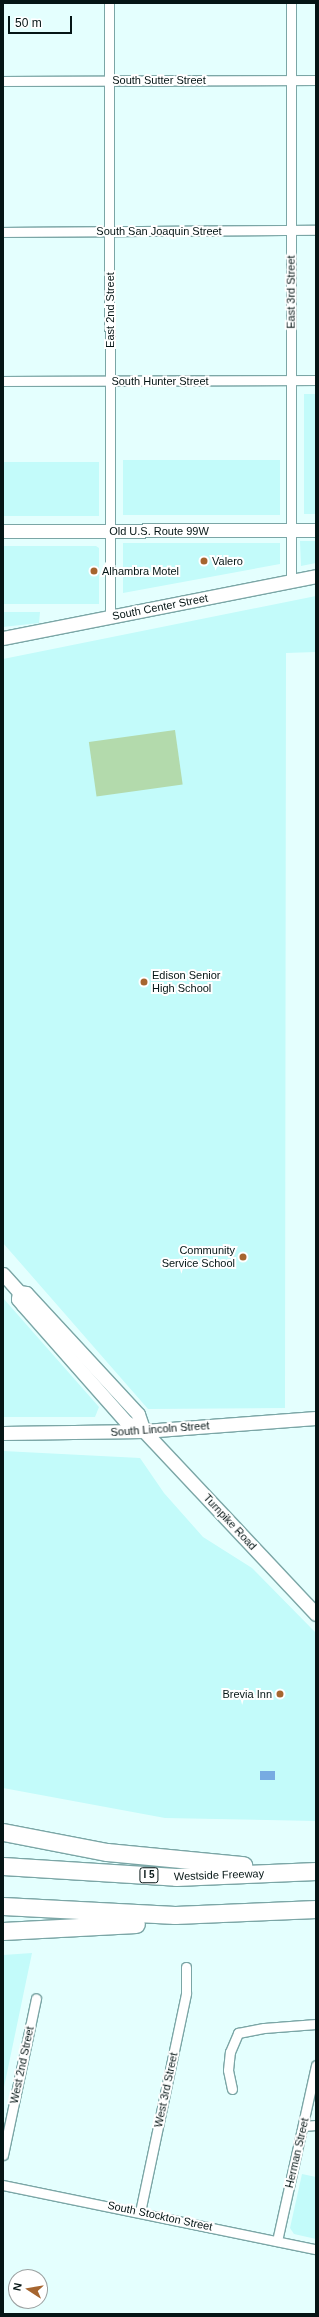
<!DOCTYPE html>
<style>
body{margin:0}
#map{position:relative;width:319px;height:2317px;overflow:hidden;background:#e4fffe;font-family:Arial,sans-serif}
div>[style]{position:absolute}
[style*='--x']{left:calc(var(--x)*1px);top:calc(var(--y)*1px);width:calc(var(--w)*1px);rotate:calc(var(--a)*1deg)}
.built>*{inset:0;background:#c3fbfa;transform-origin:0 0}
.green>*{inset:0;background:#b3daac;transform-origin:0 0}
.water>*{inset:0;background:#77abe2;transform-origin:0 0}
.roads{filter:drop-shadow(1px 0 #7ba6a6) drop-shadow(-1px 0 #7ba6a6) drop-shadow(0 1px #7ba6a6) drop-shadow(0 -1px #7ba6a6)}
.street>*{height:9px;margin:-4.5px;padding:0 4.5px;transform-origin:4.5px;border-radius:4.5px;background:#fff}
.secondary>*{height:13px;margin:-6.5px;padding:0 6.5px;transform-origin:6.5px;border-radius:6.5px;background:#fff}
.highway>*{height:17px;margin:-8.5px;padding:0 8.5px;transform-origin:8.5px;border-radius:8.5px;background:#fff}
.dots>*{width:11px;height:11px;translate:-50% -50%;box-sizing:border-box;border:2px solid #fff;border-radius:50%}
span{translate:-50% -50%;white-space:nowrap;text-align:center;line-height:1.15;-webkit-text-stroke:4px #fff;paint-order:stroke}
.shield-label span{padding:1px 3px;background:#fff;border:1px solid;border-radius:3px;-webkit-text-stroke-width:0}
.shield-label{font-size:10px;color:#051515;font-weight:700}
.street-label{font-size:11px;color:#051515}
.poi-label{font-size:11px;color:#051515}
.left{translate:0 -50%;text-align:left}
.right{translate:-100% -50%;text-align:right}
.frame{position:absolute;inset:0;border:4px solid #051515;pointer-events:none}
.north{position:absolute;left:8px;top:2269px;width:40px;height:40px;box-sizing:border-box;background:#fff;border:1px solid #9ba1a1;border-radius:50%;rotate:282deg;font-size:11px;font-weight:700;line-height:16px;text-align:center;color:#051515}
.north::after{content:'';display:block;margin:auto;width:14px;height:18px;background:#a6652f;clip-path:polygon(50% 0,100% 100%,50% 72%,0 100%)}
.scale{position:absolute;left:8px;top:16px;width:64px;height:18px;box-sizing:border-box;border:2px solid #051515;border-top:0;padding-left:5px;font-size:12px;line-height:14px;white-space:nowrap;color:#051515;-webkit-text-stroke:3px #fff;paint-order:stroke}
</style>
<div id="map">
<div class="built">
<i style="left:304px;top:394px;width:12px;height:120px"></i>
<i style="left:280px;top:460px;width:55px;height:157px;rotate:90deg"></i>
<i style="left:3px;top:462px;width:96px;height:54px"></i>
<i style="clip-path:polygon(300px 541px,316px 541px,316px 563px,301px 566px)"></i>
<i style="clip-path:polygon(123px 543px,280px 543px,280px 564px,123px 593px)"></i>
<i style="clip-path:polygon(3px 546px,96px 546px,99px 548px,99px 604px,3px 604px)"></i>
<i style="clip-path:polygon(316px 596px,316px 652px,286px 653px,285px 1408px,148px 1409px,3px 1243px,3px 659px)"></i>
<i style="clip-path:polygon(3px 612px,40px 612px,39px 623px,3px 627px)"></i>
<i style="clip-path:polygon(3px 1298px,99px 1407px,95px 1417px,3px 1417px)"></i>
<i style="clip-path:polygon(3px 1451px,140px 1458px,164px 1493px,203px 1537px,252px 1568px,316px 1633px,316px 1821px,165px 1818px,3px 1788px)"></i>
<i style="clip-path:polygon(32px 1953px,3px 2092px,3px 1955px)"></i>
<i style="clip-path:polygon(302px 2174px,316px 2177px,316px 2239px,294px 2234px,290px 2228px)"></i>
</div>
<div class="green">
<i style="left:175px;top:730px;width:55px;height:87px;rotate:82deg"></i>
</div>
<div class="water">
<i style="left:260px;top:1771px;width:15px;height:9px"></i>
</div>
<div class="roads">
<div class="street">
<i style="--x:109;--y:3;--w:614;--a:89.91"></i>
<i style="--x:291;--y:3;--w:577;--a:90"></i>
<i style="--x:3;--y:81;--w:313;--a:-0.2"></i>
<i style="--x:3;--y:232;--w:313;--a:-0.4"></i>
<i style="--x:3;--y:381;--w:313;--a:-0.2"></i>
<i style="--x:232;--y:2089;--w:19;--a:-102"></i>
<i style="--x:228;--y:2070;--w:18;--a:-84"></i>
<i style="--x:230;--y:2052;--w:21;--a:-67"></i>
<i style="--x:238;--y:2033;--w:26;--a:-11"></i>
<i style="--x:264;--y:2028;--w:52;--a:-4.4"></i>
<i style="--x:303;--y:2126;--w:13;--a:-4"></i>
<i style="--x:3;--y:2155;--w:160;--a:-78.1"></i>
<i style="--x:3;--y:2185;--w:319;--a:11.6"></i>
<i style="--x:140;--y:2212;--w:224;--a:-78.1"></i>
<i style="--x:186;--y:1993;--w:26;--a:-90"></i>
<i style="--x:277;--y:2241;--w:180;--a:-77.5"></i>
</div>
<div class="secondary">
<i style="--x:3;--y:531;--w:313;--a:-0.2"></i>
<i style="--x:3;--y:638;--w:319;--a:-11.2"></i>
<i style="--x:3;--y:1274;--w:24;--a:48"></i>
<i style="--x:19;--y:1292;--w:7;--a:8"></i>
<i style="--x:26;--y:1293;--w:165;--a:47.2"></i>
<i style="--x:138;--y:1414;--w:18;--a:71"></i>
<i style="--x:19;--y:1292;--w:7;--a:98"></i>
<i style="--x:18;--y:1299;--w:8;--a:50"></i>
<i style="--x:23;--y:1305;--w:156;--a:48.6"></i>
<i style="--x:126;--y:1422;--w:20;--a:27"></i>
<i style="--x:144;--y:1431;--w:251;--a:46.8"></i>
<i style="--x:3;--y:1433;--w:141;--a:-0.8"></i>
<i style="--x:144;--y:1431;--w:172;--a:-4.3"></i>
</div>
<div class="highway">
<i style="--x:3;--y:1832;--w:106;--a:10.9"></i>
<i style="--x:107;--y:1852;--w:137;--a:5.5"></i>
<i style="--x:3;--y:1866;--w:173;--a:3.6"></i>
<i style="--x:176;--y:1877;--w:140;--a:-2.5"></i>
<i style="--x:3;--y:1906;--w:172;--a:3"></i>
<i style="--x:175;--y:1915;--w:141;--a:-2.4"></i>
<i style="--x:3;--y:1931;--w:133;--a:-3"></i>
</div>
</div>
<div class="dots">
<i style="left:204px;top:561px;background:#a6652f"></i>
<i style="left:94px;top:571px;background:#a6652f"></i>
<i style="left:144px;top:982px;background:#a6652f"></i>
<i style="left:243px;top:1257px;background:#a6652f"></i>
<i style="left:280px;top:1694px;background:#a6652f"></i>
</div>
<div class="shield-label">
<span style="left:149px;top:1875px">I 5</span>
</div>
<div class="street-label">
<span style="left:159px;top:80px">South Sutter Street</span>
<span style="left:159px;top:231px">South San Joaquin Street</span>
<span style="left:291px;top:292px;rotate:-90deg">East 3rd Street</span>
<span style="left:110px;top:310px;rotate:-90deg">East 2nd Street</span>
<span style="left:160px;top:381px">South Hunter Street</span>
<span style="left:159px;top:531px">Old U.S. Route 99W</span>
<span style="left:160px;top:607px;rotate:-11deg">South Center Street</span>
<span style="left:160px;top:1429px;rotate:-4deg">South Lincoln Street</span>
<span style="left:230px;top:1522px;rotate:47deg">Turnpike Road</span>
<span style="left:219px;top:1875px;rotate:-2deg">Westside Freeway</span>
<span style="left:22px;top:2065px;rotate:-78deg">West 2nd Street</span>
<span style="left:166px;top:2090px;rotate:-78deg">West 3rd Street</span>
<span style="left:297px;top:2153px;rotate:-77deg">Herman Street</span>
<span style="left:160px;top:2216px;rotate:12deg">South Stockton Street</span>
</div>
<div class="poi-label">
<span class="left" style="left:212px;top:561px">Valero</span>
<span class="left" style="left:102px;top:571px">Alhambra Motel</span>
<span class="left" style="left:152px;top:982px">Edison Senior<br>High School</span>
<span class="right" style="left:235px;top:1257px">Community<br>Service School</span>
<span class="right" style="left:272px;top:1694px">Brevia Inn</span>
</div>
<div class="frame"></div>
<div class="north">N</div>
<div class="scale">50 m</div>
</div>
